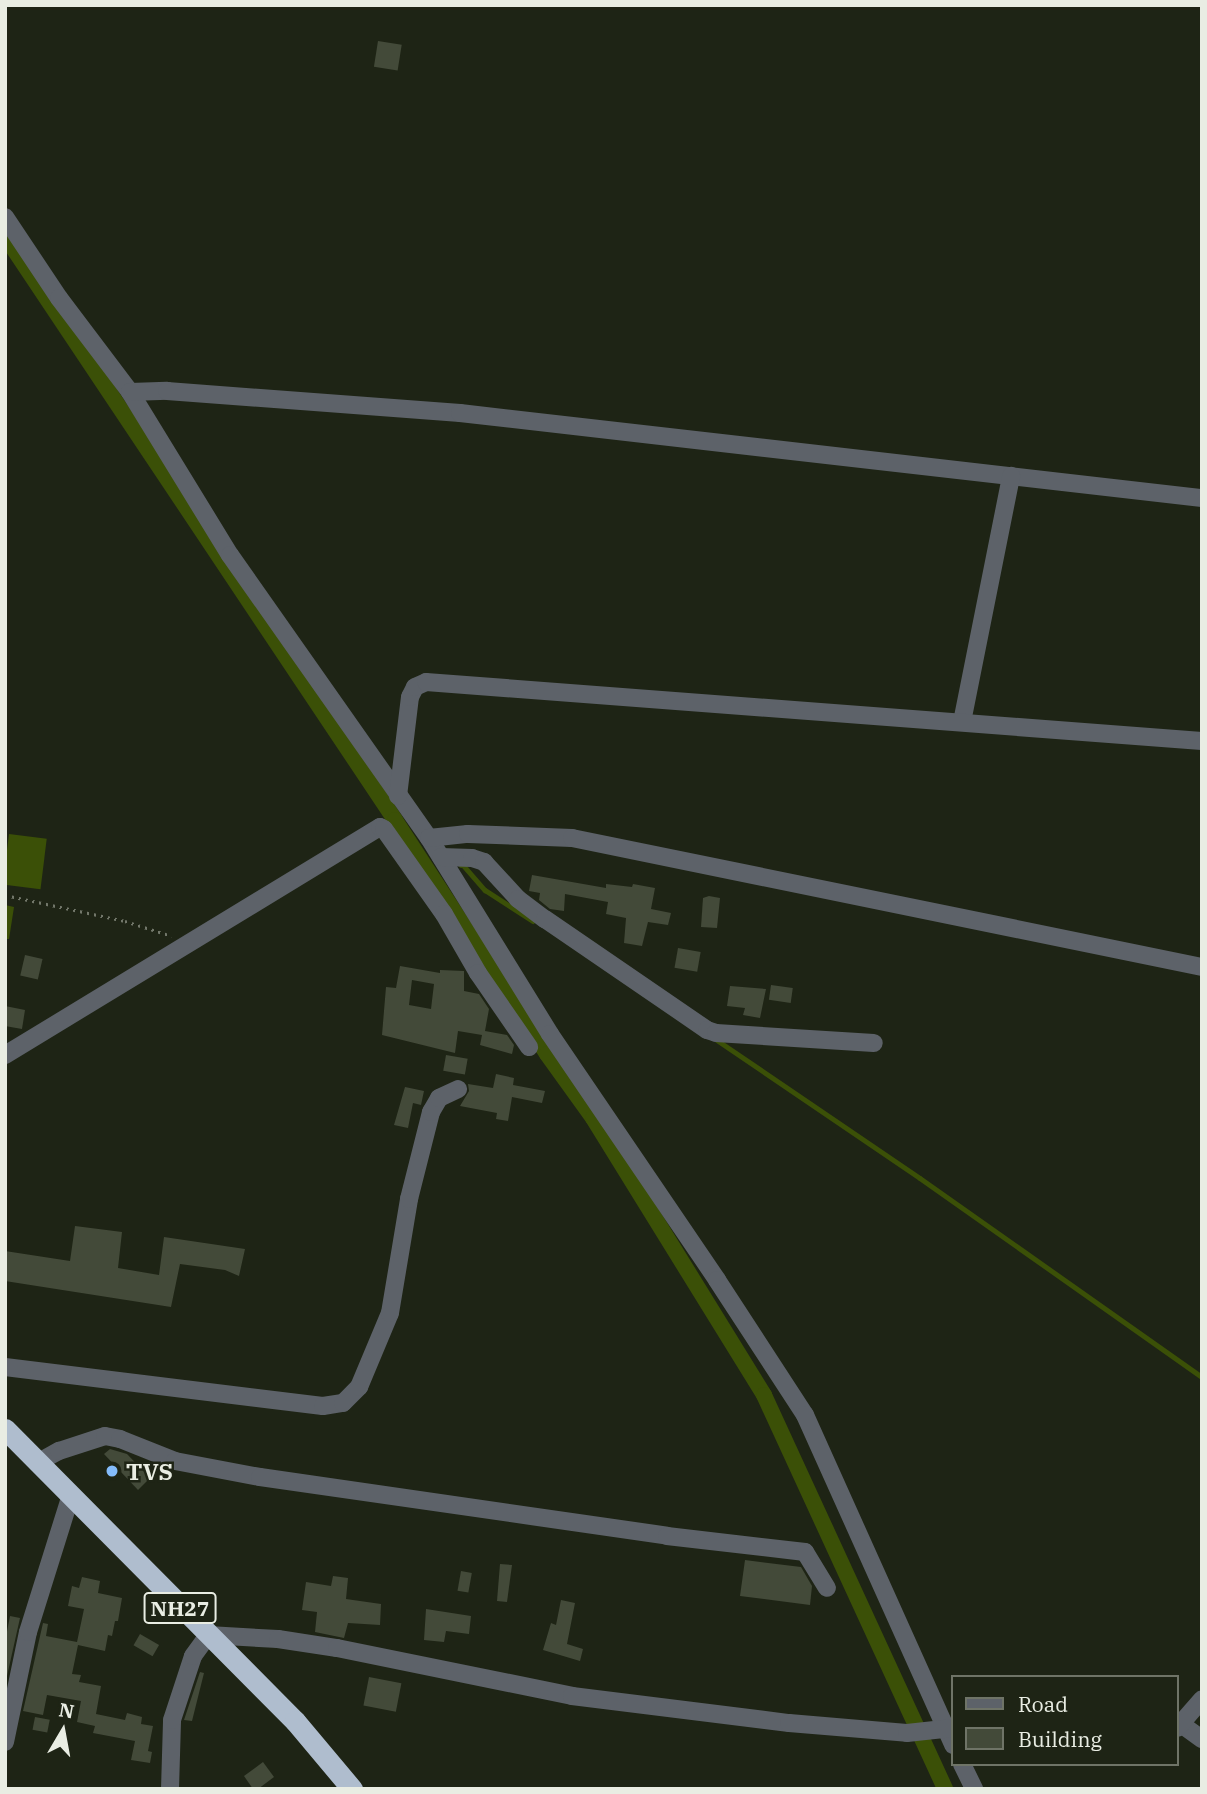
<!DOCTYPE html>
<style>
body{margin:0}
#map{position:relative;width:1207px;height:1794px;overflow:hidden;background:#1e2415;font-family:"IBM Plex Serif",serif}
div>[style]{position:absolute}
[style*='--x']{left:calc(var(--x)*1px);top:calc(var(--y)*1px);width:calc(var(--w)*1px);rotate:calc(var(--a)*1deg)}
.water>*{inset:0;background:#3b5007;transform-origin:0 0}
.stream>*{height:4.5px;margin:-2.25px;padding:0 2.25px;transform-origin:2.25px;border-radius:2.25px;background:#3b5007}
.canal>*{height:16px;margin:-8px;padding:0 8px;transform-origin:8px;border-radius:8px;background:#3b5007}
.building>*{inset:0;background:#434a39;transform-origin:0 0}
.path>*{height:2.5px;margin-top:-1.25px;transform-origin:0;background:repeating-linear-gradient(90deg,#72776a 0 2px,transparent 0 7px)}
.minor>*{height:18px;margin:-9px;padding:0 9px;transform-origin:9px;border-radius:9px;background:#5d6269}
.highway>*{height:21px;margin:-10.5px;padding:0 10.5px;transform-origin:10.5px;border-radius:10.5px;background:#afbdce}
.dots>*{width:19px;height:19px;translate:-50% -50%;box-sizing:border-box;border:4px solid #1e2415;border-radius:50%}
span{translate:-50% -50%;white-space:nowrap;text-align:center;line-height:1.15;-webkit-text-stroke:5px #1e2415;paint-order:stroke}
.shield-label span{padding:2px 5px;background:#1e2415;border:2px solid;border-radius:5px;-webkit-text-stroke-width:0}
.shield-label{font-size:21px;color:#e9ede3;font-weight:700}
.poi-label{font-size:23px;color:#e9ede3;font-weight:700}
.left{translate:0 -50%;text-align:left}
.frame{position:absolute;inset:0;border:7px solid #e9ede3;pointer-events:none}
.legend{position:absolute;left:951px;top:1675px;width:228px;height:91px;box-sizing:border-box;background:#1e2415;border:2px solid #6f7467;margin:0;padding:9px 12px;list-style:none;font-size:21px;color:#e9ede3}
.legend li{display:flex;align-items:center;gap:14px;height:35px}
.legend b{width:35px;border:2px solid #6f7467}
.north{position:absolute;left:28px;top:1696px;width:70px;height:70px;-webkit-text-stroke:5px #1e2415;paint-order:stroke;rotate:10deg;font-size:19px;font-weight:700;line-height:28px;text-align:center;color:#e9ede3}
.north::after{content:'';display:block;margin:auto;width:24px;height:32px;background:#e9ede3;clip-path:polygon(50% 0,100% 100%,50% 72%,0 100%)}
</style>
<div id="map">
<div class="water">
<i style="left:9px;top:834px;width:38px;height:51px;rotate:7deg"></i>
<i style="clip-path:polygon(5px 905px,14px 907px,9px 939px,5px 939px)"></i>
</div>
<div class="stream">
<i style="--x:461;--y:866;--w:3;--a:0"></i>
<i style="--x:464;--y:866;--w:32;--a:49"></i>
<i style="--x:485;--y:890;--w:57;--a:32.9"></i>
<i style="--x:717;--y:1040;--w:245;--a:34.2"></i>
<i style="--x:920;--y:1178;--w:345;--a:35.2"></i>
</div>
<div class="canal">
<i style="--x:5;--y:236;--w:702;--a:56.26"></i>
<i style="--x:395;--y:820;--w:279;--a:57"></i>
<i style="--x:547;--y:1054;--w:79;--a:54.3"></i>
<i style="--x:593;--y:1118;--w:326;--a:58.3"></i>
<i style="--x:764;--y:1395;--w:434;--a:65.3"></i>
</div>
<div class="building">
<i style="left:378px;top:41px;width:24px;height:26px;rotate:9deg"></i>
<i style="clip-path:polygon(532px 875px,606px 888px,606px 884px,632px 887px,633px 884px,655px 888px,651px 909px,671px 913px,668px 925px,648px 922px,642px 946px,624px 943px,626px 918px,606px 914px,608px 902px,565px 894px,564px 911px,550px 909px,539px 900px,540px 893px,529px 891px)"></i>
<i style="clip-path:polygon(709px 896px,720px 898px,717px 928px,701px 927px,703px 898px)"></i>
<i style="left:678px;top:948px;width:23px;height:20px;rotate:10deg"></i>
<i style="left:25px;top:955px;width:18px;height:21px;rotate:13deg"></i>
<i style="clip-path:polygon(evenodd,400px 966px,440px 973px,440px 970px,464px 971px,464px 991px,479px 994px,489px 1009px,485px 1031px,507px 1035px,514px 1045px,512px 1054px,480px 1045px,482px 1035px,458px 1031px,455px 1053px,382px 1035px,386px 987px,396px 988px,400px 966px,412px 980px,434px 984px,431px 1009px,409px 1005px,412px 980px)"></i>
<i style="left:771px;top:985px;width:22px;height:15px;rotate:8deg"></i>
<i style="clip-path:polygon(730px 986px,766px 989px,760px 1018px,743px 1015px,745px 1008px,727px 1006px)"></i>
<i style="clip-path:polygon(5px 1006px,25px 1010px,22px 1029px,5px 1026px)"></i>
<i style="left:446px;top:1055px;width:22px;height:16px;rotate:10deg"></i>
<i style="clip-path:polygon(496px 1074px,514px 1078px,513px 1085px,545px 1091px,542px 1103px,512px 1097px,508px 1121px,496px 1119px,497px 1113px,460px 1106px,469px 1091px,468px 1084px,493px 1088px)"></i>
<i style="clip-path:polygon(405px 1087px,424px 1091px,421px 1105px,413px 1103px,408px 1128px,394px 1125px)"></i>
<i style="clip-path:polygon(75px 1226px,122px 1232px,118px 1268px,159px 1275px,164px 1237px,245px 1249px,239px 1276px,225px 1270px,180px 1264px,171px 1307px,5px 1281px,5px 1251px,70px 1261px)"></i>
<i style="clip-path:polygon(110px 1449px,127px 1454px,150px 1478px,138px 1490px,104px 1454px)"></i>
<i style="clip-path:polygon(745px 1560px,801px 1567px,812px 1586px,810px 1605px,740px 1596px)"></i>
<i style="clip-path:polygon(500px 1564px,512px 1565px,507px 1602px,497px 1601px)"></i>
<i style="left:461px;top:1571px;width:11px;height:20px;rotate:10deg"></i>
<i style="clip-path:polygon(333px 1576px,348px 1578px,346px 1599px,381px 1604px,380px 1625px,348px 1623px,344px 1638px,315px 1632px,317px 1612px,302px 1610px,306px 1582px,331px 1586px)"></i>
<i style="clip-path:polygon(82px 1577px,100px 1581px,98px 1593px,122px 1598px,118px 1621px,115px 1621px,112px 1636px,108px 1635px,105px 1651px,78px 1645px,72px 1674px,81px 1675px,79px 1682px,101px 1686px,96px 1714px,125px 1720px,127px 1713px,142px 1717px,141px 1724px,153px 1726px,148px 1751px,152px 1752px,150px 1763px,131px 1760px,135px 1741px,93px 1733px,95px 1726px,77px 1722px,81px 1701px,47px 1695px,43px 1715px,23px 1711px,43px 1623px,48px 1624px,46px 1636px,77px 1642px,84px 1609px,68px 1606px,72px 1586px,79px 1588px)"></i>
<i style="clip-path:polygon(561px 1600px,575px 1603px,567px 1644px,583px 1649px,580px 1661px,543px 1650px,551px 1623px,556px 1625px)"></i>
<i style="clip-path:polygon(426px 1609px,471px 1616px,469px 1634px,446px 1631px,444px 1642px,424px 1640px)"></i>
<i style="clip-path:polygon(10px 1616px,20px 1618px,5px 1685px,5px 1642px)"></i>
<i style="left:140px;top:1634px;width:22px;height:13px;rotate:30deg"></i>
<i style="clip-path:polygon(200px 1672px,204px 1673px,192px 1721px,184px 1720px)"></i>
<i style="left:369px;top:1677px;width:33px;height:29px;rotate:11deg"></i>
<i style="left:35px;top:1717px;width:15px;height:13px;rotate:11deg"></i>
<i style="clip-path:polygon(263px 1762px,274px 1777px,258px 1789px,253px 1789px,244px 1776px)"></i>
</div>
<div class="path">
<i style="--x:5;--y:895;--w:123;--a:12.2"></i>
<i style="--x:125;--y:921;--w:49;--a:17.7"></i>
</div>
<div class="minor">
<i style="--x:5;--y:217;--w:97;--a:56.3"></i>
<i style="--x:59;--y:298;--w:118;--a:52.9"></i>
<i style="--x:130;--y:392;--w:191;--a:58.5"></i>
<i style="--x:230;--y:555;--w:346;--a:54.9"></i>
<i style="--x:429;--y:838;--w:230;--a:58.3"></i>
<i style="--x:550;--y:1034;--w:297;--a:55.8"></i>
<i style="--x:717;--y:1280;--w:161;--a:56.9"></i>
<i style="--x:805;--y:1415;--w:362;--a:65.8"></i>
<i style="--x:130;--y:392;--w:37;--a:-2"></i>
<i style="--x:167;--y:391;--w:294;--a:4.3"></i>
<i style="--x:460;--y:413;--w:747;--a:6.54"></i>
<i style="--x:962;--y:722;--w:251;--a:-78.7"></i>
<i style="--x:398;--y:796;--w:100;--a:-83.1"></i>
<i style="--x:410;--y:697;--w:11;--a:-63"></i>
<i style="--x:415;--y:687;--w:12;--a:-24"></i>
<i style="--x:426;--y:682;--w:778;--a:4.35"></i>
<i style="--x:429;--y:838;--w:39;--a:-6"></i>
<i style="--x:468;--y:834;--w:104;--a:2.2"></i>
<i style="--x:572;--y:838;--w:643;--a:11.57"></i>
<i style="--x:441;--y:857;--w:31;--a:2"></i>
<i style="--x:472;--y:858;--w:13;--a:18"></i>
<i style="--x:484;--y:862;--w:50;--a:47.4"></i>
<i style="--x:518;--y:899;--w:34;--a:37"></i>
<i style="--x:545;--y:919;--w:196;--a:34.4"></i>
<i style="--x:707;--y:1030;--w:9;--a:18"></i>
<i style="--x:716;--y:1033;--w:158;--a:3.6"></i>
<i style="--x:5;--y:1055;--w:439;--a:-31.3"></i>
<i style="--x:380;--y:827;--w:4;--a:27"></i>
<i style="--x:384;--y:829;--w:104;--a:54.8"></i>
<i style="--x:444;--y:914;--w:68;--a:60"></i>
<i style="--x:478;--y:973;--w:90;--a:55.4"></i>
<i style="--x:5;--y:1367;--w:320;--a:7"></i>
<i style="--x:323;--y:1406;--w:20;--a:-9"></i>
<i style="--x:343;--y:1403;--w:23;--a:-45"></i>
<i style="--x:359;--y:1387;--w:80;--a:-67.3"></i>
<i style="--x:390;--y:1313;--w:116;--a:-80.5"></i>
<i style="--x:409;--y:1199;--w:90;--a:-75.8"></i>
<i style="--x:431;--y:1112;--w:16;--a:-60"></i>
<i style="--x:439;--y:1098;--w:21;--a:-25"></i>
<i style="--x:37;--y:1463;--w:25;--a:-29"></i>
<i style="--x:59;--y:1451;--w:48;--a:-18.1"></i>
<i style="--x:105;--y:1436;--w:15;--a:11"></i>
<i style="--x:120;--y:1439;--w:59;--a:21.8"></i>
<i style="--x:175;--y:1461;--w:86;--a:10.7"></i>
<i style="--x:260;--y:1477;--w:411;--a:8.2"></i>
<i style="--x:667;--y:1536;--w:139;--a:6.6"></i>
<i style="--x:805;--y:1552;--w:42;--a:58.6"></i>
<i style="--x:1181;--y:1724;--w:26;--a:36"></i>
<i style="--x:1177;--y:1728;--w:38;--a:-49"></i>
<i style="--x:5;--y:1742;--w:112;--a:-78.2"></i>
<i style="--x:28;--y:1632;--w:140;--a:-72.6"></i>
<i style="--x:962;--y:1764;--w:28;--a:64"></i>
<i style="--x:170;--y:1789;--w:69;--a:-88.3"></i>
<i style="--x:172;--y:1720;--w:67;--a:-71.8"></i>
<i style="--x:193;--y:1656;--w:26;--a:-54"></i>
<i style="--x:208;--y:1635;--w:70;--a:3.3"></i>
<i style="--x:278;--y:1639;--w:60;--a:8.7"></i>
<i style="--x:337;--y:1648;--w:240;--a:11.5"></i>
<i style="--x:572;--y:1696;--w:219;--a:7.1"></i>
<i style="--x:789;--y:1723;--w:118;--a:4.8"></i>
<i style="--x:907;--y:1733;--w:46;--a:-6.2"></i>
</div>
<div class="highway">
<i style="--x:5;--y:1429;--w:412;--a:45.2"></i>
<i style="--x:295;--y:1721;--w:89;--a:50"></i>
</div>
<div class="dots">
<i style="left:112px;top:1471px;background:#84bcfb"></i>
</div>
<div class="shield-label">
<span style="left:180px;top:1608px">NH27</span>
</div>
<div class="poi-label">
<span class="left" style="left:126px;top:1471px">TVS</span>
</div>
<div class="frame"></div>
<ul class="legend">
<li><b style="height:9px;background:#5d6269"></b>Road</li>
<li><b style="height:19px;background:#434a39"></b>Building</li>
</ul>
<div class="north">N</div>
</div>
